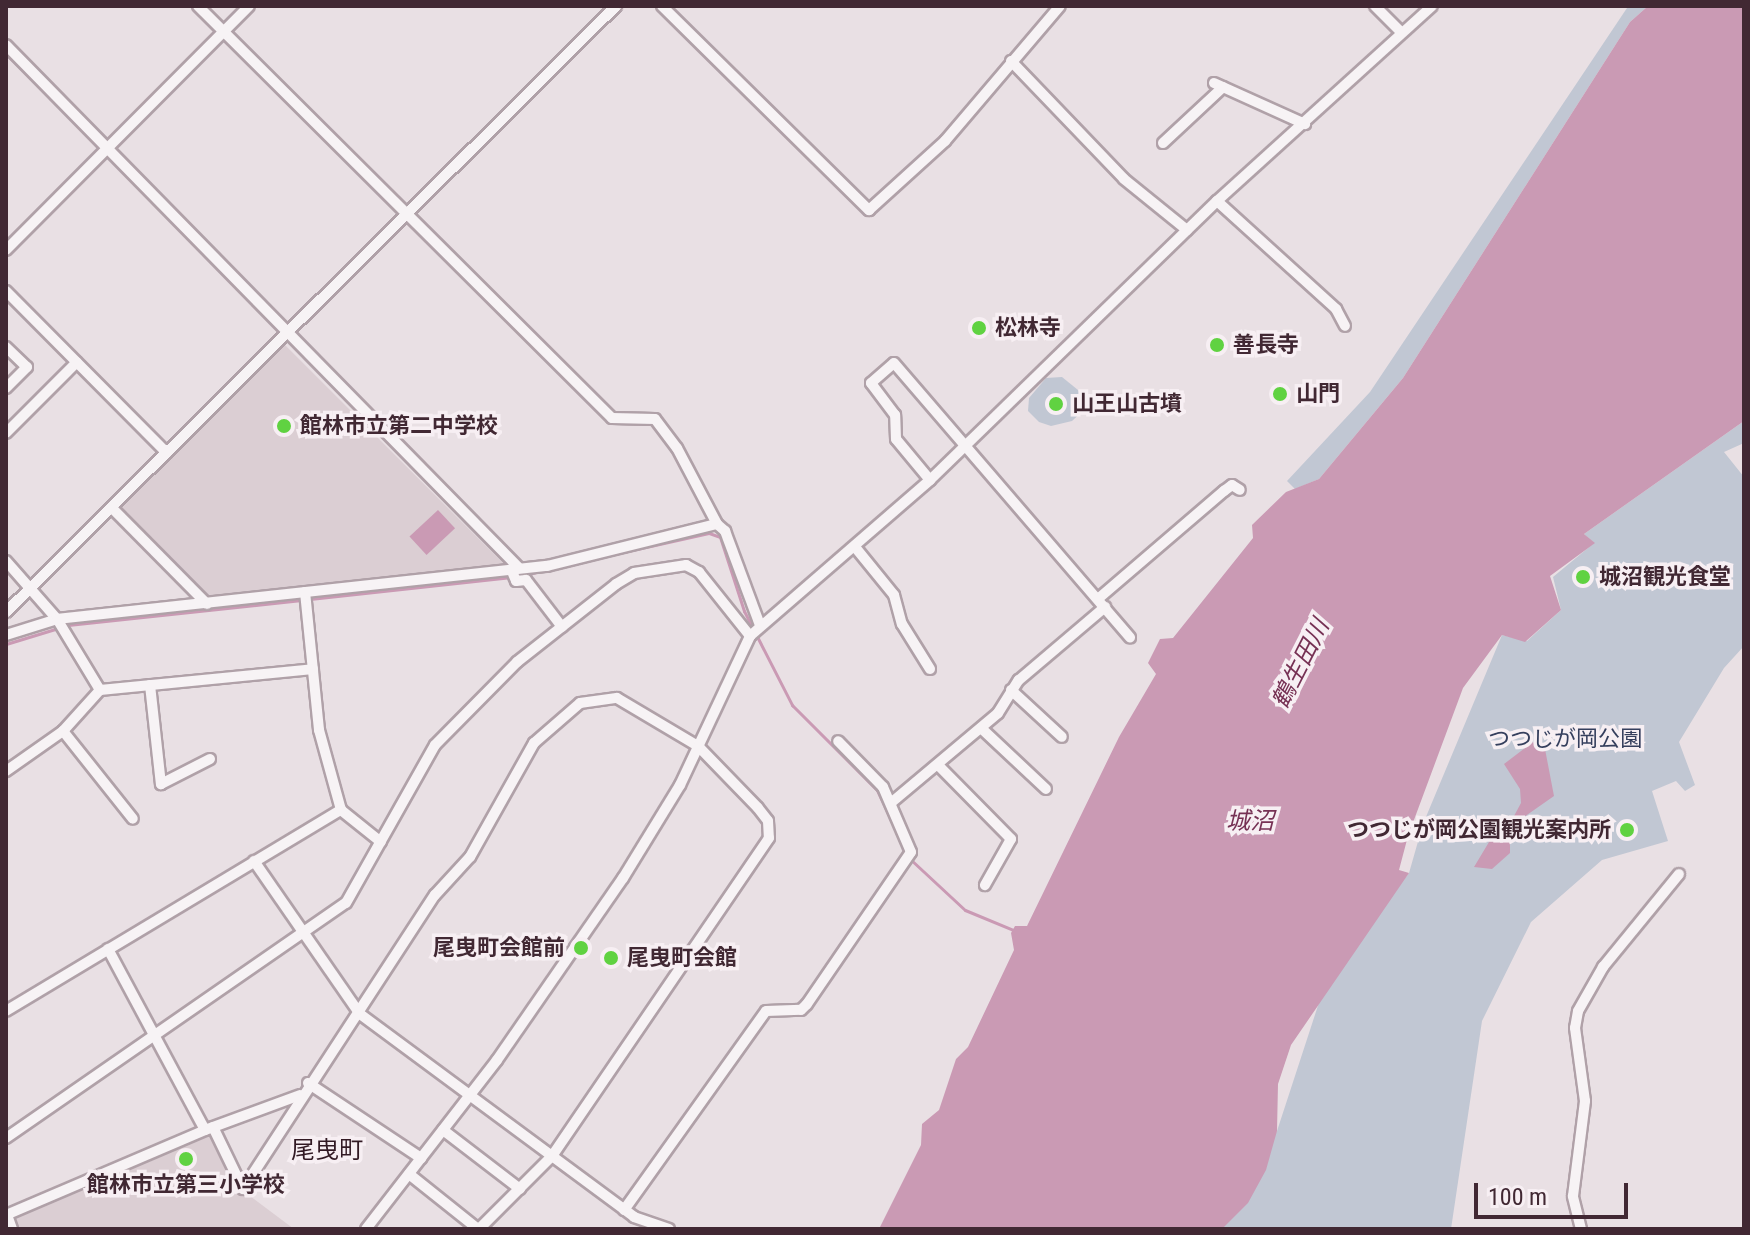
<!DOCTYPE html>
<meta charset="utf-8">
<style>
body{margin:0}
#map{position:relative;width:1750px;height:1235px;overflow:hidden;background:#e9e0e4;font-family:"Roboto Condensed","Noto Sans JP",sans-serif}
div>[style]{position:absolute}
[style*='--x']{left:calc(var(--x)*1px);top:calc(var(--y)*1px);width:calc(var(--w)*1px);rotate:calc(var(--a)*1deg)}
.built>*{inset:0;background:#dbced3}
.green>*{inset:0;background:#c1c7d3}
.water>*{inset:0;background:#ca9ab4;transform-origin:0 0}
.stream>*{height:3px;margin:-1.5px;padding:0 1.5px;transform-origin:1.5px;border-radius:1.5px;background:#ca9ab4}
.roads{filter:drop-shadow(2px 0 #b0a1a8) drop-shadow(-2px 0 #b0a1a8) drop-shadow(0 2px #b0a1a8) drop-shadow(0 -2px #b0a1a8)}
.minor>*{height:10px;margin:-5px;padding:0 5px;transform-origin:5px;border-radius:5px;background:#f7f3f5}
.dots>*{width:22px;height:22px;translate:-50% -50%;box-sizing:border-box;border:4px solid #f7eff3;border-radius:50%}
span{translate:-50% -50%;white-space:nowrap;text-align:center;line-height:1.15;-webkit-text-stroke:7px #f7eff3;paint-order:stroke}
.poi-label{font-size:22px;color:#412833;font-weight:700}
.left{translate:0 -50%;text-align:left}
.right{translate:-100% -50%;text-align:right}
.park-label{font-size:22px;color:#353f5d}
.water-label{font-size:24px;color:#763154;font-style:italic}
.neighbourhood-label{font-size:24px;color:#321a24}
.frame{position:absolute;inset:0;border:8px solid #412833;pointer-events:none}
.scale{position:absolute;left:1474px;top:1183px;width:154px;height:36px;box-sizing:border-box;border:4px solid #412833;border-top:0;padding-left:10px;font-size:24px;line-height:28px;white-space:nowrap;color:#412833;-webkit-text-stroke:6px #f7eff3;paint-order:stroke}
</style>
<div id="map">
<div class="built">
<i style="clip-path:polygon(283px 343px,505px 565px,209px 598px,120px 509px)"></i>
<i style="clip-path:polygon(212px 1131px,238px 1187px,294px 1229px,17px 1229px,13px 1217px)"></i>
</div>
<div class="green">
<i style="clip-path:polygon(1648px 6px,1630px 22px,1403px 378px,1319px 479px,1295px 489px,1287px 481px,1370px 392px,1627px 8px)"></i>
<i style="clip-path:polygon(1062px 377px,1078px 390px,1086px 408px,1072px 421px,1051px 426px,1039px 422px,1028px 411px,1029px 398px,1046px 378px)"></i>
<i style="clip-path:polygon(1744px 421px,1744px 443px,1724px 452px,1744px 477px,1744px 646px,1724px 668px,1679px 742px,1695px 785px,1685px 791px,1676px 781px,1652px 791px,1668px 841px,1602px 860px,1531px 922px,1482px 1021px,1451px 1229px,1215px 1229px,1277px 1131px,1327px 978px,1409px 873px,1423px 824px,1502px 635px,1527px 641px,1561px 610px,1553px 577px,1594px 543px,1584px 534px)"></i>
</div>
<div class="water">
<i style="clip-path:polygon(1648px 6px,1744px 6px,1744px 421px,1584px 534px,1595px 543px,1550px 576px,1561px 610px,1525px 642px,1502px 635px,1463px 688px,1408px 836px,1399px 870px,1409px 873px,1291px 1045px,1278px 1084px,1277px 1131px,1266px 1170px,1248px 1203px,1222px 1229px,879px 1229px,921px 1145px,922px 1124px,939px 1110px,956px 1059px,968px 1047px,1014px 950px,1011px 933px,1015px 926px,1027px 926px,1119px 737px,1156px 674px,1148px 663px,1160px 639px,1173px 638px,1253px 538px,1252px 525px,1286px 492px,1319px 479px,1403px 378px,1630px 22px)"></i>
<i style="left:438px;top:510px;width:25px;height:39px;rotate:47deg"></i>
<i style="clip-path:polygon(1533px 742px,1545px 749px,1554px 796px,1517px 822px,1510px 832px,1510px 853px,1492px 869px,1474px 867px,1489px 842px,1482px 835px,1487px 819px,1514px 816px,1521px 803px,1520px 789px,1504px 764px)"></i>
</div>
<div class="stream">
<i style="--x:6;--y:54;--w:124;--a:44.7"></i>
<i style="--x:343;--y:395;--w:240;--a:45.7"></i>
<i style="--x:610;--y:555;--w:101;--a:-12.5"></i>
<i style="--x:709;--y:533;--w:12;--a:20"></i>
<i style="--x:720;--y:537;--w:78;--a:72"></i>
<i style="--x:744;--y:611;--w:106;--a:62.9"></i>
<i style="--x:792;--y:705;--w:120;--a:45"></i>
<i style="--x:877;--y:790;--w:68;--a:64.9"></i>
<i style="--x:520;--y:576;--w:21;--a:-14"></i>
<i style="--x:310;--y:599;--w:204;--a:-6.2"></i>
<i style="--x:6;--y:644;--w:65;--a:-17"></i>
<i style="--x:68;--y:625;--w:235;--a:-6.1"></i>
<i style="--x:909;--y:858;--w:76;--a:42.9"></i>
<i style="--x:965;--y:910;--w:52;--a:22.6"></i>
</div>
<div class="roads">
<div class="minor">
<i style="--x:198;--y:6;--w:584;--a:44.86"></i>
<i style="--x:612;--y:418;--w:43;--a:1.3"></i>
<i style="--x:655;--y:419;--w:36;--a:53"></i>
<i style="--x:677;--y:448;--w:86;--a:62.2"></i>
<i style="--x:662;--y:6;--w:291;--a:44.6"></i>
<i style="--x:869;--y:210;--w:103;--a:-42.2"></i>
<i style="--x:945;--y:141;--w:177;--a:-49.6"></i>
<i style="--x:1375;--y:6;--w:37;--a:45"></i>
<i style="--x:6;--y:45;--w:731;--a:45.55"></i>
<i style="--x:1011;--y:61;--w:163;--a:46.2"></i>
<i style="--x:1124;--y:179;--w:81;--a:39"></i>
<i style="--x:1214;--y:83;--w:100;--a:24.3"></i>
<i style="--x:1163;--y:143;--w:82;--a:-43"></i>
<i style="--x:1217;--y:201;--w:161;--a:42.2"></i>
<i style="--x:1336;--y:309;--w:19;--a:62"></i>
<i style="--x:6;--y:250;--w:344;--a:-45.1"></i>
<i style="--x:6;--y:291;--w:228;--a:45.2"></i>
<i style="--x:6;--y:347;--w:29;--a:44"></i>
<i style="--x:27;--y:367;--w:30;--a:135"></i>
<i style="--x:6;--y:433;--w:100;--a:-45"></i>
<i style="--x:930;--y:480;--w:53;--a:-129.7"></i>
<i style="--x:896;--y:439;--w:24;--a:-92"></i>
<i style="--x:895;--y:415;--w:40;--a:-127"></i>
<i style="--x:871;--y:383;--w:30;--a:-41"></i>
<i style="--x:894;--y:363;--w:362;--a:49.3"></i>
<i style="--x:112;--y:508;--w:135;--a:45.3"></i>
<i style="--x:855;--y:547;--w:62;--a:50.9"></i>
<i style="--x:894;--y:595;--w:30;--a:75"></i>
<i style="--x:902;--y:624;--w:53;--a:58.1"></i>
<i style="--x:6;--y:561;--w:77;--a:48.7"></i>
<i style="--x:57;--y:619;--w:83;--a:58.8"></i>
<i style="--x:100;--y:690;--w:55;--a:132.1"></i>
<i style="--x:63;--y:731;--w:70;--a:144.9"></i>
<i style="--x:511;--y:569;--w:13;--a:67"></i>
<i style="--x:516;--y:581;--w:10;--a:-6"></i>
<i style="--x:526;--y:580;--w:59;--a:52.5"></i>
<i style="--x:305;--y:592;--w:139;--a:84.2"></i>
<i style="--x:319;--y:730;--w:83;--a:74.6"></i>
<i style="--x:341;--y:810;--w:51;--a:38.7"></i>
<i style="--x:1099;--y:598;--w:165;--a:-40.6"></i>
<i style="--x:1224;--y:491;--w:10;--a:-37"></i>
<i style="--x:1232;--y:485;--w:9;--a:32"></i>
<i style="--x:6;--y:612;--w:860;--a:-44.81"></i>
<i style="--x:6;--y:635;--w:53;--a:-17.4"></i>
<i style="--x:57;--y:619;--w:493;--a:-6.2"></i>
<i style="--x:547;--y:566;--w:175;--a:-13.9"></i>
<i style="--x:717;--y:524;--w:11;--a:41"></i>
<i style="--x:725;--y:531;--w:100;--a:69.6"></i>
<i style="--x:150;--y:685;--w:100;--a:83.7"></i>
<i style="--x:161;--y:784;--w:55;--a:-27"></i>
<i style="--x:100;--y:690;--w:214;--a:-5.6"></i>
<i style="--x:1011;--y:690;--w:69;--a:42.7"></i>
<i style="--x:981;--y:728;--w:89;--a:43.2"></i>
<i style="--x:63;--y:731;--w:112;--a:51.5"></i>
<i style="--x:938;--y:765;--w:104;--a:45.4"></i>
<i style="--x:1011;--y:839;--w:53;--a:119.5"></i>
<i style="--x:892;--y:802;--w:138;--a:-40"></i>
<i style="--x:998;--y:713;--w:39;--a:-58"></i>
<i style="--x:1019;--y:680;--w:113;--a:-40.3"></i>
<i style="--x:254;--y:861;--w:186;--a:55.3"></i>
<i style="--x:360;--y:1014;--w:341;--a:36.5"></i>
<i style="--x:634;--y:1217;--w:37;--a:19"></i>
<i style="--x:108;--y:949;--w:205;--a:61.8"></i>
<i style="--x:205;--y:1130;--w:101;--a:-20.2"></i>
<i style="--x:6;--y:1011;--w:391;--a:-31"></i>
<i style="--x:308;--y:1083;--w:136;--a:33.6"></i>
<i style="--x:213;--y:1127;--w:69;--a:64.2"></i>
<i style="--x:243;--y:1189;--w:351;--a:-56.9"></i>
<i style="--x:435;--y:895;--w:52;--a:-47.4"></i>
<i style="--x:470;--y:857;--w:131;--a:-60.7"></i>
<i style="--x:534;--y:743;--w:61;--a:-41"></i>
<i style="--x:580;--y:703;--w:37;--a:-8"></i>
<i style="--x:617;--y:698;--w:94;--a:30.7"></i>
<i style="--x:698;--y:746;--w:86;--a:45.9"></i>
<i style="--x:758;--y:808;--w:16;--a:52"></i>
<i style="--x:768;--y:821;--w:17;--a:87"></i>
<i style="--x:769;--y:838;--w:386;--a:124.3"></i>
<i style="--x:551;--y:1157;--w:102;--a:135"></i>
<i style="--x:443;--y:1130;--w:97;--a:37.5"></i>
<i style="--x:6;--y:1138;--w:413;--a:-34.7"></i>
<i style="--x:346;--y:903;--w:181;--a:-60.6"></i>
<i style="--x:435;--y:745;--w:117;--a:-45.3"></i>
<i style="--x:517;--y:662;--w:126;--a:-38.2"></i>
<i style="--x:616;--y:584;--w:21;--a:-31"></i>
<i style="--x:634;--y:573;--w:53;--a:-8.7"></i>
<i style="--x:686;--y:565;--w:15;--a:28"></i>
<i style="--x:699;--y:572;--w:82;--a:51.4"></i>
<i style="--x:409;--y:1174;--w:88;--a:38.6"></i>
<i style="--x:624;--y:1210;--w:244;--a:-54.5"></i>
<i style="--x:766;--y:1011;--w:35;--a:-2"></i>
<i style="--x:801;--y:1010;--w:8;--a:-45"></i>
<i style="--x:807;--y:1004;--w:184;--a:-55.6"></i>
<i style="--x:911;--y:852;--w:71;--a:-113.3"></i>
<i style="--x:883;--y:787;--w:64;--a:-134.4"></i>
<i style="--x:6;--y:1215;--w:216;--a:-23.1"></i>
<i style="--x:7;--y:1215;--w:15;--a:70"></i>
<i style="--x:366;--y:1229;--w:214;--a:-52.2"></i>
<i style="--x:497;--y:1060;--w:221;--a:-55.3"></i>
<i style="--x:623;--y:878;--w:109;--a:-58.5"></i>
<i style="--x:680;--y:785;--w:165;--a:-64.8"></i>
<i style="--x:750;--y:636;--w:238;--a:-40.9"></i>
<i style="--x:930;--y:480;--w:400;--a:-44.2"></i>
<i style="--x:1217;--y:201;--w:290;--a:-42.2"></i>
<i style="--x:1581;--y:1229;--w:34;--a:-104"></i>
<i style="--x:1573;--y:1196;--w:96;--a:-82.8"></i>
<i style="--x:1585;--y:1101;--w:74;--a:-97.8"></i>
<i style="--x:1575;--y:1028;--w:17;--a:-80"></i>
<i style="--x:1578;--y:1011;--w:51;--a:-60.4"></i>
<i style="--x:1603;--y:967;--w:120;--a:-50.7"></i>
</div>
</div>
<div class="dots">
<i style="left:979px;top:328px;background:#60d241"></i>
<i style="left:1217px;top:345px;background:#60d241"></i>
<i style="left:1280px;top:394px;background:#60d241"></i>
<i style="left:1056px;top:404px;background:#60d241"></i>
<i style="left:284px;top:426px;background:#60d241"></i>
<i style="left:1583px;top:577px;background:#60d241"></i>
<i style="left:1627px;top:830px;background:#60d241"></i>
<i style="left:581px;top:948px;background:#60d241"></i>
<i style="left:611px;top:958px;background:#60d241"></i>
<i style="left:186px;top:1159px;background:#60d241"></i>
</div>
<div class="poi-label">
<span class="left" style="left:995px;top:328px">松林寺</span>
<span class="left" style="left:1233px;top:345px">善長寺</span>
<span class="left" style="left:1296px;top:394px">山門</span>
<span class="left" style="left:1072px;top:404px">山王山古墳</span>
<span class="left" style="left:300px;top:426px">館林市立第二中学校</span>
<span class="left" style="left:1599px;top:577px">城沼観光食堂</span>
<span class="right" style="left:1611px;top:830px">つつじが岡公園観光案内所</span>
<span class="right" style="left:565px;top:948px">尾曳町会館前</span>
<span class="left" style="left:627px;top:958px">尾曳町会館</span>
<span style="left:186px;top:1185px">館林市立第三小学校</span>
</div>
<div class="park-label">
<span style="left:1565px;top:739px">つつじが岡公園</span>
</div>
<div class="water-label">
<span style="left:1301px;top:664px;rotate:-63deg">鶴生田川</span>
<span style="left:1250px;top:822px">城沼</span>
</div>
<div class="neighbourhood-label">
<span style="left:327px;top:1151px">尾曳町</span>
</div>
<div class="frame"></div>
<div class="scale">100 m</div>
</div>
